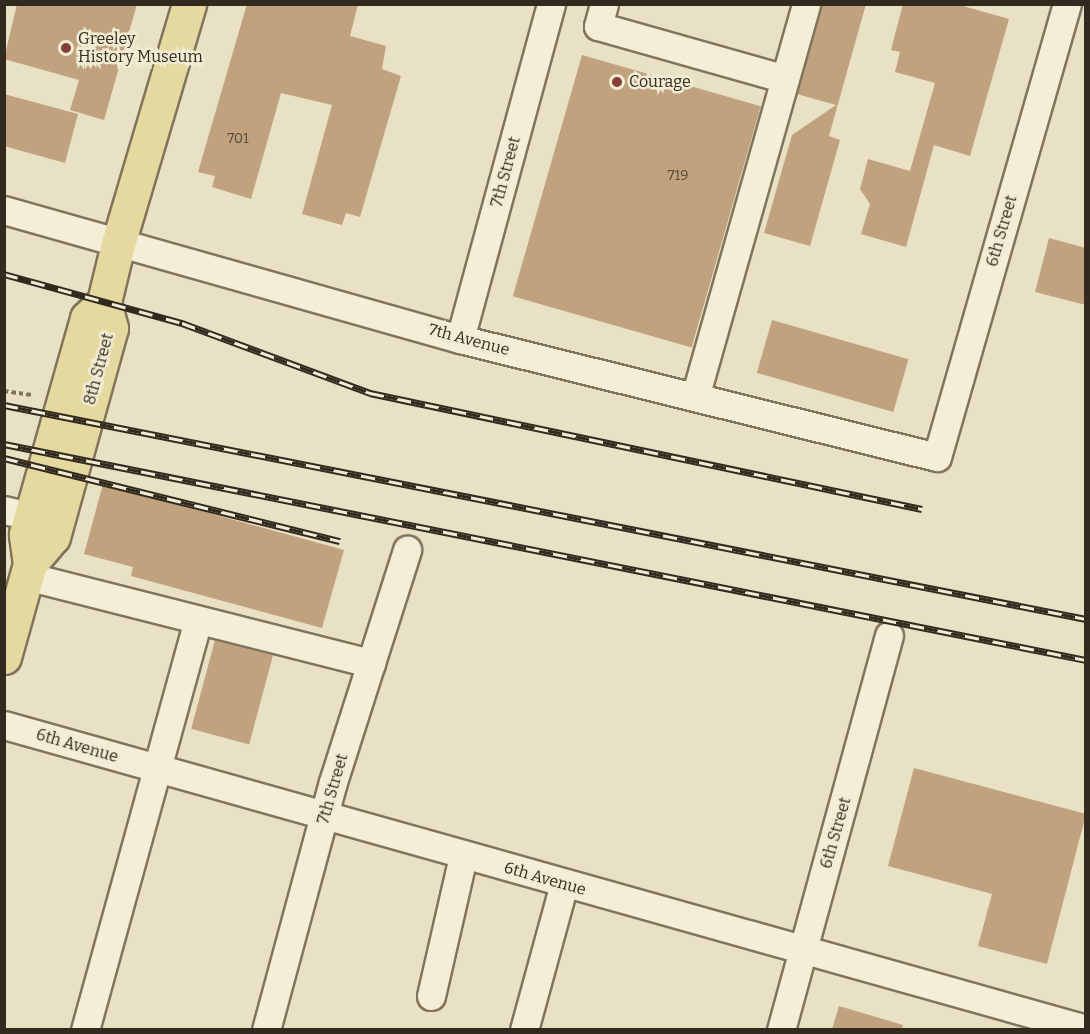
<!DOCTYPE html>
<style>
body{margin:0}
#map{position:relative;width:1090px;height:1034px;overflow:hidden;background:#e8e1c4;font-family:Bitter,serif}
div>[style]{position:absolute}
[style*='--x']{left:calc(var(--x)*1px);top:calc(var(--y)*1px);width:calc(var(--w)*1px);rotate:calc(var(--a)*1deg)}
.building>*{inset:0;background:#c1a27f;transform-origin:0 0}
.path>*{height:4px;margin-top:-2px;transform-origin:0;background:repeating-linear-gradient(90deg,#80745d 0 4.5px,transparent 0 7.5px)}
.roads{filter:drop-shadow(2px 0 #80745d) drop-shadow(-2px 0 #80745d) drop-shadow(0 2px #80745d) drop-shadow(0 -2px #80745d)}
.minor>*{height:27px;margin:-13.5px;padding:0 13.5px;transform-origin:13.5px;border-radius:13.5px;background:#f4eed6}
.major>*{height:33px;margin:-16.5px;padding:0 16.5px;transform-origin:16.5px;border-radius:16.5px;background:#e6d9a0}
.rail>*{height:7px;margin-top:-3.5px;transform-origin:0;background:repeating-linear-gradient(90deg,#f0ebd2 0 14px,#322a1f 0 28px);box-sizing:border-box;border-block:2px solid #322a1f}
.dots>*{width:16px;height:16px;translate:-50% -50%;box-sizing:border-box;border:3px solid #f0ebd2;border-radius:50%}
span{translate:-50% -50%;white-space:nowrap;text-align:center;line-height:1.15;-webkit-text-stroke:5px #f0ebd2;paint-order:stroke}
.number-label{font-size:14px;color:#564837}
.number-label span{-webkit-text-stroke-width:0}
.poi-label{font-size:16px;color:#322a1f}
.left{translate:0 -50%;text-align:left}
.street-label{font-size:16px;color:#322a1f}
.frame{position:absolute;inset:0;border:6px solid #322a1f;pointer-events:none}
</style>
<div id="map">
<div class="building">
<i style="clip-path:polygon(17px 4px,137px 4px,104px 120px,70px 110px,79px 80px,4px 59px)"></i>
<i style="clip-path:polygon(247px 4px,358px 4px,350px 36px,386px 46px,382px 69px,401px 76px,360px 217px,346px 213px,342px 225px,302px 214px,332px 105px,281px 93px,251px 199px,212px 187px,215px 176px,198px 172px)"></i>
<i style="clip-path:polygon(821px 4px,866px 4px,829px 136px,840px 140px,810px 246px,764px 233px,792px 135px,836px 105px,797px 94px)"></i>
<i style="clip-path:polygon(903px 4px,956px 4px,1009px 19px,970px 156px,934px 145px,906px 247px,861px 234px,870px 204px,860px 189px,868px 159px,910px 171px,935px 83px,895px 72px,900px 52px,891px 50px)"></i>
<i style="left:582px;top:55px;width:186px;height:251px;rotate:16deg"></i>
<i style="clip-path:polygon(4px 94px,78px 114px,65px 163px,4px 146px)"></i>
<i style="clip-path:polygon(1049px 238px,1086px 248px,1086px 305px,1035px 292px)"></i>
<i style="left:772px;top:320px;width:142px;height:55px;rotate:16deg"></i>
<i style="clip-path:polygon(103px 484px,344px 550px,322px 628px,131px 576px,133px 567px,84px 554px)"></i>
<i style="left:215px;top:640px;width:60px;height:92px;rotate:15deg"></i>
<i style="clip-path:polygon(914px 768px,1086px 814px,1047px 964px,978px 946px,992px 894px,888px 866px)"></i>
<i style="clip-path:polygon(839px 1006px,903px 1025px,902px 1029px,832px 1029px)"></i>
</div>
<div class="path">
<i style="--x:4;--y:391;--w:28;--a:8"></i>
</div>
<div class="roads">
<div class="minor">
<i style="--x:604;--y:4;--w:23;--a:105"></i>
<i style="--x:598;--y:26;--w:194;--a:15.8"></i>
<i style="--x:4;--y:210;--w:474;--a:15.8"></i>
<i style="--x:460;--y:339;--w:491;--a:13.9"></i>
<i style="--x:937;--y:457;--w:471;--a:-74"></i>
<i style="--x:460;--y:339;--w:347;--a:-74.8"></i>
<i style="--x:695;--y:397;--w:408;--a:-74.2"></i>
<i style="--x:4;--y:510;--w:28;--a:13"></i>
<i style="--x:26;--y:576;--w:356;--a:14.2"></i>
<i style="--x:4;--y:725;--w:1124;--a:15.69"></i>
<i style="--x:431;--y:996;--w:144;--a:-77.1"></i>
<i style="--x:85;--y:1030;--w:425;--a:-74.6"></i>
<i style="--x:266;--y:1030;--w:257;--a:-74.9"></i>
<i style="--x:333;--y:782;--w:244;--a:-72.3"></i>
<i style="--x:524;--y:1030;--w:151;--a:-74.7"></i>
<i style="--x:781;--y:1030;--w:409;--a:-74.7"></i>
</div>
<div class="major">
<i style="--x:30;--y:564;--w:30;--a:-98"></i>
<i style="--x:26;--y:534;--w:224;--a:-74.2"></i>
<i style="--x:87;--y:318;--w:23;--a:-43"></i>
<i style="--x:4;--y:657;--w:97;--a:-74.4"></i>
<i style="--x:30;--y:564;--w:35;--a:-50"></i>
<i style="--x:53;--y:537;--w:217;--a:-74.5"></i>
<i style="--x:111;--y:328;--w:27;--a:-105"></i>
<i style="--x:104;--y:302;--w:60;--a:-76.4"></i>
<i style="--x:118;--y:244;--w:250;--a:-73.5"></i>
</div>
</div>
<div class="rail">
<i style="--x:4;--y:274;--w:185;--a:15.4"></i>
<i style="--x:182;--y:323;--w:201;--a:20.4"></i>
<i style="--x:370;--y:393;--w:564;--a:11.87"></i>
<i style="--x:4;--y:405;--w:1103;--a:11.19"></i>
<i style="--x:4;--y:444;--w:1103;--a:11.29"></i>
<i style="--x:4;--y:458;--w:346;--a:13.9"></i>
</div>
<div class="dots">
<i style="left:66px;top:48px;background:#873e35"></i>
<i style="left:617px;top:82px;background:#873e35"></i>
</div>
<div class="number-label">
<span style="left:238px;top:139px">701</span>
<span style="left:678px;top:176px">719</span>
</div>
<div class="poi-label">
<span class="left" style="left:78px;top:48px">Greeley<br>History Museum</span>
<span class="left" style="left:629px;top:82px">Courage</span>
</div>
<div class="street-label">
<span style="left:506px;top:172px;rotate:-75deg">7th Street</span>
<span style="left:1002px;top:231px;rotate:-74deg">6th Street</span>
<span style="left:469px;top:340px;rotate:15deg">7th Avenue</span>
<span style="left:99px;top:369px;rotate:-75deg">8th Street</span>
<span style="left:77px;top:746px;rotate:16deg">6th Avenue</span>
<span style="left:333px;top:789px;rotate:-74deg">7th Street</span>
<span style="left:836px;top:833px;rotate:-74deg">6th Street</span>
<span style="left:545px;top:879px;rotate:16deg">6th Avenue</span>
</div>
<div class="frame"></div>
</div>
